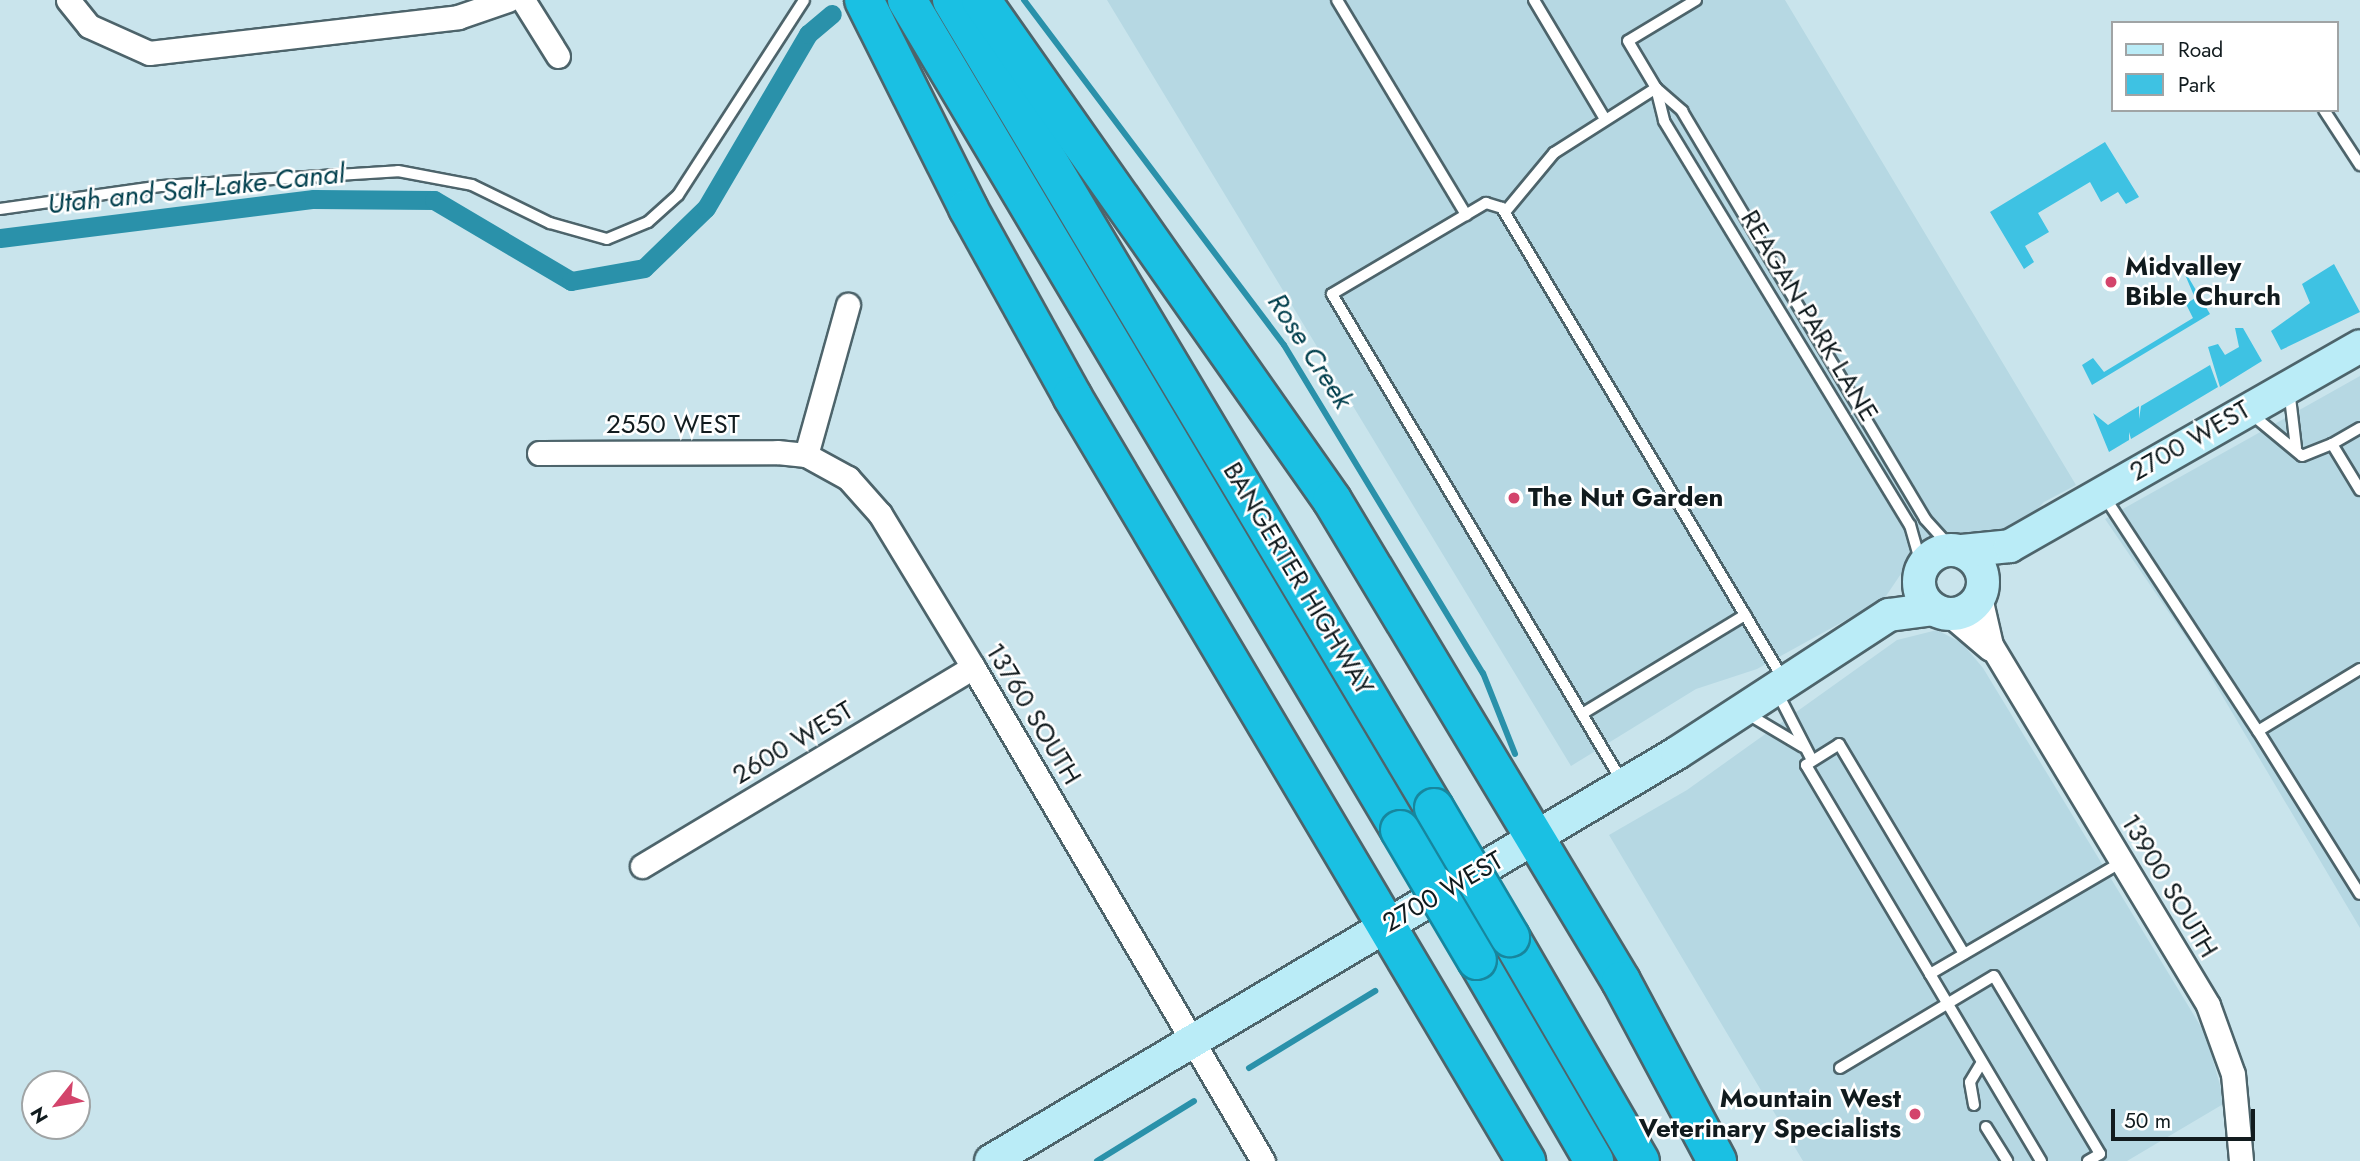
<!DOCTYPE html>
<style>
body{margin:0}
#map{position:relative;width:2360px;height:1161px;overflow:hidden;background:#c9e4ec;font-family:Jost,sans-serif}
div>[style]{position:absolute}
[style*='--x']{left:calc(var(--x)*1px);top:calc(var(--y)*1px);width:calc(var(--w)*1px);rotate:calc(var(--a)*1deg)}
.built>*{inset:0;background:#b6d8e3}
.green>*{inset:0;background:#3ec2e3}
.stream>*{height:6px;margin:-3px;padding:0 3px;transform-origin:3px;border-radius:3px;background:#2a91aa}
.canal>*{height:19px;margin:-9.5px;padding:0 9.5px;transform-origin:9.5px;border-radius:9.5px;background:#2a91aa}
.roads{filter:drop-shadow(2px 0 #4d646b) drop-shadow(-2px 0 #4d646b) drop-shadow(0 2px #4d646b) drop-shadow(0 -2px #4d646b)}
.service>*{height:10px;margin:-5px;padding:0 5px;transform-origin:5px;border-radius:5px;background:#fff}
.minor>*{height:23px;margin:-11.5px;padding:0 11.5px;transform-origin:11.5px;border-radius:11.5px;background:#fff}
.secondary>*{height:32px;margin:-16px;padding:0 16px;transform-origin:16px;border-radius:16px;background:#baecf7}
.secondary>.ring{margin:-16px;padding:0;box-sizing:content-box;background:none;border:32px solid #baecf7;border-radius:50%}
.motorway>*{height:38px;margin:-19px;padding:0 19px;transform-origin:19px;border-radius:19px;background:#1ac0e3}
.bridges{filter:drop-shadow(2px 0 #17869e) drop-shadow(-2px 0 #17869e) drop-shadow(0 2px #17869e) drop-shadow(0 -2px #17869e)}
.motorway-bridge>*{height:38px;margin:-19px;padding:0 19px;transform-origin:19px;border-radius:19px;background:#1ac0e3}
.dots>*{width:19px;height:19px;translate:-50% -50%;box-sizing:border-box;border:4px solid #fff;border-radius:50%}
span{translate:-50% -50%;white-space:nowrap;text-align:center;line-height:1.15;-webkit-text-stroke:5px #fff;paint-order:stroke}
.poi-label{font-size:26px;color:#111b1e;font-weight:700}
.left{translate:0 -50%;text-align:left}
.right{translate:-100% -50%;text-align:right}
.street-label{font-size:26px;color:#111b1e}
.water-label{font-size:28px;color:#02404e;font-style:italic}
.legend{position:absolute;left:2111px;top:21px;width:228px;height:91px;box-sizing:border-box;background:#fff;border:2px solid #a0a4a5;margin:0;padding:9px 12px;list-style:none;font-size:21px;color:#111b1e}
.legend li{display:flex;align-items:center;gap:14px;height:35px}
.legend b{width:35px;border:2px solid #a0a4a5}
.north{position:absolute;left:21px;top:1070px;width:70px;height:70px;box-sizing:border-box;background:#fff;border:2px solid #a0a4a5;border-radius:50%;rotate:239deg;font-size:19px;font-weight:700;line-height:28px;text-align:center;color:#111b1e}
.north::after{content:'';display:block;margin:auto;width:24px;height:32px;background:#d3446b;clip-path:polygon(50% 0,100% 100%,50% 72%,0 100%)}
.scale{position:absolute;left:2111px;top:1109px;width:144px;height:32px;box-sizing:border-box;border:4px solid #111b1e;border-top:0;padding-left:9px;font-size:21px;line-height:24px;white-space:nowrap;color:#111b1e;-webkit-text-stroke:5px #fff;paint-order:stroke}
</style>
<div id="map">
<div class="built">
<i style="clip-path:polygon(1107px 0,1785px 0,2076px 485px,2044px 502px,2014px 533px,1961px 542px,1947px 534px,1913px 556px,1884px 599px,1757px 669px,1696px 689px,1571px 766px)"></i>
<i style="clip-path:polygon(2360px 376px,2360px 928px,2198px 655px,2105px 519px)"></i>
<i style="clip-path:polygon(1937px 630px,1962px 643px,1983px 668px,2206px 1035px,2225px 1103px,2127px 1161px,1803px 1161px,1609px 835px,1687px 790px,1897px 640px)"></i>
</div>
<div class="green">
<i style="clip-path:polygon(2105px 142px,2139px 197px,2126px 204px,2118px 192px,2101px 202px,2090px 182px,2038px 213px,2049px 232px,2025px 246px,2034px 262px,2024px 269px,1990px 212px)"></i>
<i style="clip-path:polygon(2180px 263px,2210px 314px,2092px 385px,2082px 365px,2093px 358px,2104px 372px,2193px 318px,2186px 304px,2195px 298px)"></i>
<i style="clip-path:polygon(2334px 264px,2360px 312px,2281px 350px,2271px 331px,2310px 303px,2302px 284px)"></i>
<i style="clip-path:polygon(2235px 328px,2243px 328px,2262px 361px,2220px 387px,2208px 347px,2218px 344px,2225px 355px,2239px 347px)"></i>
<i style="clip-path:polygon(2210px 365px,2218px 387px,2131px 439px,2129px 432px,2129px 440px,2109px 452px,2093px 413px,2108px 425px,2139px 406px,2139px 419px,2141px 406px)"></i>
</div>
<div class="stream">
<i style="--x:1024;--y:0;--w:432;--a:53"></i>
<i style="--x:1284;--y:345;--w:384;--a:58.8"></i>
<i style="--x:1483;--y:673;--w:87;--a:68.4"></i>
<i style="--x:1249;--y:1068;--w:148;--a:-31.4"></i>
<i style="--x:1097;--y:1161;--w:114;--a:-31.7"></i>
</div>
<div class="canal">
<i style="--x:0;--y:238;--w:316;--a:-7.1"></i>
<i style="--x:314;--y:199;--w:120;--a:0.5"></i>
<i style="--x:434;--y:200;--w:159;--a:30.6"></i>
<i style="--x:571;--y:281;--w:74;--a:-10.1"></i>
<i style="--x:644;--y:268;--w:86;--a:-44.1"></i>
<i style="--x:706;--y:208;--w:202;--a:-59.6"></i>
<i style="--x:808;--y:34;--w:31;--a:-40"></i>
</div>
<div class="roads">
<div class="service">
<i style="--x:1337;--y:0;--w:251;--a:59"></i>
<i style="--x:1534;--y:0;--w:139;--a:59.2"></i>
<i style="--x:1696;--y:0;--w:79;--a:148.9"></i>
<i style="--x:1628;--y:41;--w:55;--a:59.2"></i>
<i style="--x:1656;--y:88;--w:34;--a:76"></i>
<i style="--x:1664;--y:121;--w:473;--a:58.7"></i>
<i style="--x:1910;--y:525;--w:44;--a:74.1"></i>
<i style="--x:1656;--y:88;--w:35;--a:41"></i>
<i style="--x:1682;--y:111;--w:475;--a:59.2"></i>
<i style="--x:1925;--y:519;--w:42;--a:47.9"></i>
<i style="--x:2324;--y:110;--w:66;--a:56.8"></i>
<i style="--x:0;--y:209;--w:164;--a:-8.1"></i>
<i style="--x:162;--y:186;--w:236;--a:-3.6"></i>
<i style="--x:398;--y:171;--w:75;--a:10.7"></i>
<i style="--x:472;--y:185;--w:87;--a:26"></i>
<i style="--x:550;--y:223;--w:59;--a:15.7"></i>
<i style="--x:607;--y:239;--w:44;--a:-22.5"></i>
<i style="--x:648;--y:222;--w:40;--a:-42"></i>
<i style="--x:678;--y:195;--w:232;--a:-57.1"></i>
<i style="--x:1505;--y:212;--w:77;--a:-50.3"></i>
<i style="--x:1554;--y:153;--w:121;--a:-32.5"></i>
<i style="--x:2289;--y:389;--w:59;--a:83.2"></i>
<i style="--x:2250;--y:413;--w:67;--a:39.6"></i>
<i style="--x:2302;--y:456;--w:32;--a:-22"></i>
<i style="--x:2332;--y:444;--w:54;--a:58.7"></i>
<i style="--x:2332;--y:444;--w:32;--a:-30"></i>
<i style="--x:2104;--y:496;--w:281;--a:56.8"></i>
<i style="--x:2360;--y:669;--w:119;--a:148.7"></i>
<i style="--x:2258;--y:731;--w:192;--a:58"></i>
<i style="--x:1777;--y:692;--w:76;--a:62.8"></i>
<i style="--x:1746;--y:713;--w:66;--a:30.8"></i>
<i style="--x:1582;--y:714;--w:191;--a:-31.3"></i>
<i style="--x:1623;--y:783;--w:569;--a:-120.76"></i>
<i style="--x:1332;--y:294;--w:179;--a:-30.6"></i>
<i style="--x:1486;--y:203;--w:17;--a:17"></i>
<i style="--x:1502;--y:208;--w:552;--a:59.16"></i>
<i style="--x:1930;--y:974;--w:243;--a:-120.7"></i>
<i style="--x:1806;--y:765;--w:39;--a:-32"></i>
<i style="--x:1839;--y:744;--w:244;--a:59.2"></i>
<i style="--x:1840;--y:1068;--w:179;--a:-30.9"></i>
<i style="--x:1994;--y:976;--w:207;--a:59.2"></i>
<i style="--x:2100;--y:1154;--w:14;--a:150"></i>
<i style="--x:1974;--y:1105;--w:23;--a:-100"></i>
<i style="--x:1970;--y:1082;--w:23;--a:-59"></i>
<i style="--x:1986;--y:1127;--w:40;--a:58"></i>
<i style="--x:2041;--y:1161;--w:217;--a:-120.7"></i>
<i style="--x:1930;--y:974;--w:222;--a:-30.3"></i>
</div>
<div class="minor">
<i style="--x:68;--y:0;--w:33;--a:51"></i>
<i style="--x:89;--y:26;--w:66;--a:24.2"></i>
<i style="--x:149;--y:53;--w:311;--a:-6.6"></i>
<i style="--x:458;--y:17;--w:53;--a:-18.8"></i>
<i style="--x:523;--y:0;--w:66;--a:58"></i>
<i style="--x:539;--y:453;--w:238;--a:-0.2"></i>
<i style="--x:777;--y:452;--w:29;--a:6"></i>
<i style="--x:806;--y:455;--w:48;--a:28.7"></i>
<i style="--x:848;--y:478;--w:48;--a:48.4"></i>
<i style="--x:880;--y:514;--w:179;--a:58.7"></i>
<i style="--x:973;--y:667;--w:573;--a:59.59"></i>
<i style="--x:806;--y:455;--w:156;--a:-74.4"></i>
<i style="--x:1980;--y:597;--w:49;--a:77.1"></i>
<i style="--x:1991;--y:645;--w:420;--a:58.9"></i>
<i style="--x:2208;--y:1005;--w:73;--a:70.1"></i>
<i style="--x:2233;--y:1074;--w:87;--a:84.7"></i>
<i style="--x:1950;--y:615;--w:52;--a:40.4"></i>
<i style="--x:642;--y:866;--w:386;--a:-31"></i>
</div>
<div class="secondary">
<i class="ring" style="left:1919px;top:550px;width:32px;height:32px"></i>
<i style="--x:1962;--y:551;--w:48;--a:-5.9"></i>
<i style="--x:2010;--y:546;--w:403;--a:-29.7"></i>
<i style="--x:991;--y:1161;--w:798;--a:-30.74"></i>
<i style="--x:1677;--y:753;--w:253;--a:-33.1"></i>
<i style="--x:1889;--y:615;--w:44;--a:-7.8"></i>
</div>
<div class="motorway">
<i style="--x:864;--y:0;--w:233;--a:63.4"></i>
<i style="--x:968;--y:208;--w:215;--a:61"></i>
<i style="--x:1072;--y:396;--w:890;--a:59.31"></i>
<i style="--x:907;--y:0;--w:965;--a:59.29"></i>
<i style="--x:952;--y:0;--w:941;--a:59.18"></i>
<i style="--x:981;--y:0;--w:611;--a:54.93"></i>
<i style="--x:1332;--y:500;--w:561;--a:59"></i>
<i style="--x:1621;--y:981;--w:204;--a:61.9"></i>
<i style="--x:1510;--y:937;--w:259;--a:59.9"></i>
<i style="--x:1477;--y:960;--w:233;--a:59.8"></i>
</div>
</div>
<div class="bridges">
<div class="motorway-bridge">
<i style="--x:1434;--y:808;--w:150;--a:59.5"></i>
<i style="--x:1400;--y:830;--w:151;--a:59.4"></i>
</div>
</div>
<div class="dots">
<i style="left:2111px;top:282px;background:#d3446b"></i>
<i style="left:1514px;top:498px;background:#d3446b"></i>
<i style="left:1915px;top:1114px;background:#d3446b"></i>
</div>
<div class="poi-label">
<span class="left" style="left:2125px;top:282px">Midvalley<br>Bible Church</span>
<span class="left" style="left:1528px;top:498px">The Nut Garden</span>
<span class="right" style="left:1901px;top:1114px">Mountain West<br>Veterinary Specialists</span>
</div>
<div class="street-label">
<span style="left:1809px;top:316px;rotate:59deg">REAGAN PARK LANE</span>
<span style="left:673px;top:425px">2550 WEST</span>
<span style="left:2190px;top:441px;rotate:-30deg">2700 WEST</span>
<span style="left:1298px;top:579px;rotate:59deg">BANGERTER HIGHWAY</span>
<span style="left:1033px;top:714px;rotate:59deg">13760 SOUTH</span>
<span style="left:793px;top:743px;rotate:-31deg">2600 WEST</span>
<span style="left:2169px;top:886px;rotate:59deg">13900 SOUTH</span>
<span style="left:1443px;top:892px;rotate:-30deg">2700 WEST</span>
</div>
<div class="water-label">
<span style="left:196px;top:189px;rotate:-6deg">Utah and Salt Lake Canal</span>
<span style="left:1310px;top:351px;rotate:57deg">Rose Creek</span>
</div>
<ul class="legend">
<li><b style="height:9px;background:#baecf7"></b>Road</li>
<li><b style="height:19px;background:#3ec2e3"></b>Park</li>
</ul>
<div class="north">N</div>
<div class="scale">50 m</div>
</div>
